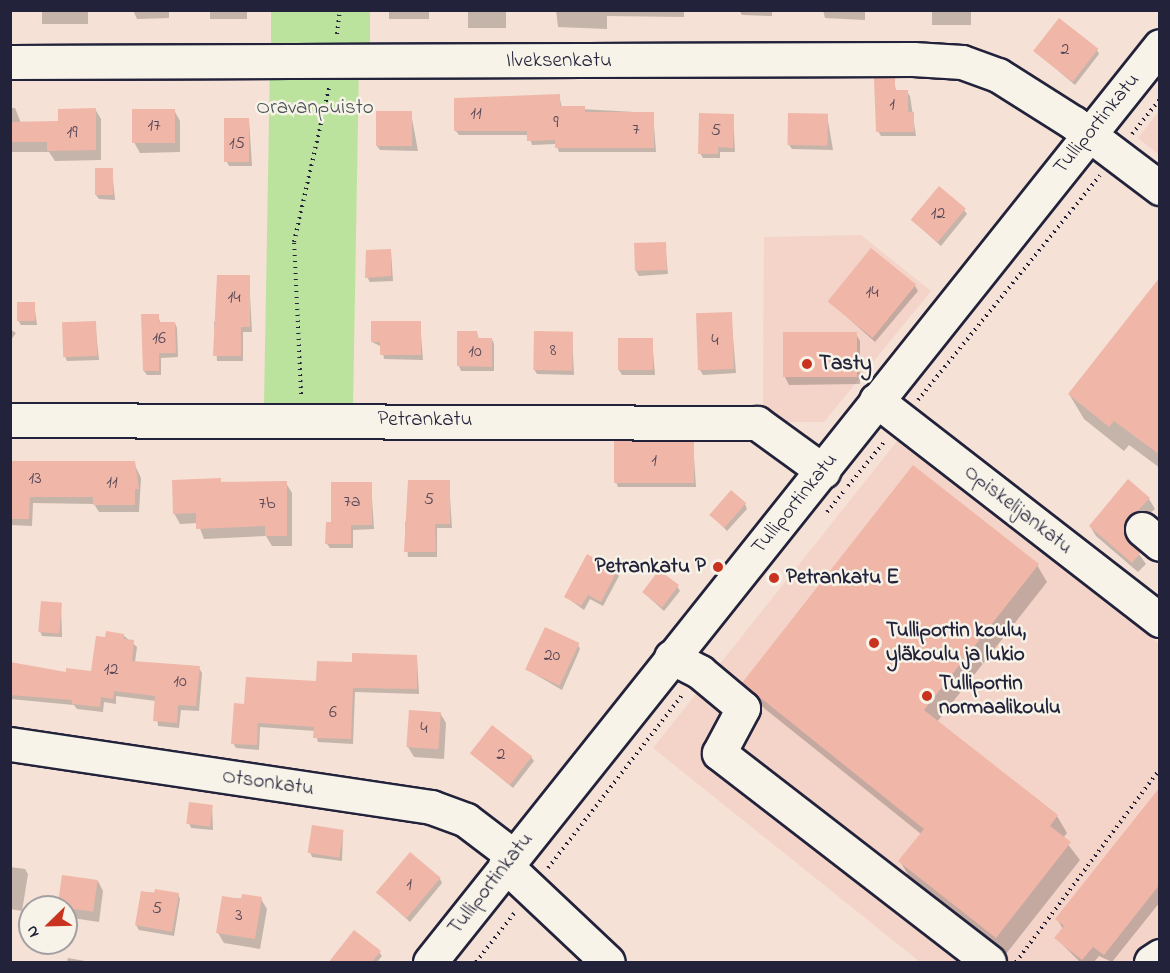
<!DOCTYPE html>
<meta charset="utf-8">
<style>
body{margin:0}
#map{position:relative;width:1170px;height:973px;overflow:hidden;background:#f5e1d5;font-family:"Indie Flower",sans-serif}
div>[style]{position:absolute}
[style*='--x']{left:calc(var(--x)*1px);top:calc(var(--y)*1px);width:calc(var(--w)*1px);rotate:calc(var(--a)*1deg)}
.built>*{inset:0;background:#f4d4c8}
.green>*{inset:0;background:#bce39e;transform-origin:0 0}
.shadow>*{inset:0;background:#0003;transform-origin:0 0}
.building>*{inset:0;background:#f0b6a8;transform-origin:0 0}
.path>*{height:4px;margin-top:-2px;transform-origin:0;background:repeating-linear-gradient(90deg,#22223b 0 1.5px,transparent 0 6px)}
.roads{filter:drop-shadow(2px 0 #22223b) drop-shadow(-2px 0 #22223b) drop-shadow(0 2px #22223b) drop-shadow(0 -2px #22223b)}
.minor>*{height:33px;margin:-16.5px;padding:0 16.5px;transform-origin:16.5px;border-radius:16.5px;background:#f7f3e8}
.dots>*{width:16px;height:16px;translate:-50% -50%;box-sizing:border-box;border:3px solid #f7f3e8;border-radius:50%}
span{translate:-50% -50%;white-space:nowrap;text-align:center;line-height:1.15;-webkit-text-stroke:5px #f7f3e8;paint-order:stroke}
.number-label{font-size:18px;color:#564756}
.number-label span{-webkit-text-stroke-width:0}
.street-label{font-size:21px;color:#22223b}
.park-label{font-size:21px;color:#485254}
.poi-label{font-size:21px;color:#22223b;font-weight:700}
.left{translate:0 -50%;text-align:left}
.right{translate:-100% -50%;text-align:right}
.frame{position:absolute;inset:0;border:12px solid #22223b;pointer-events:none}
.north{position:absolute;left:18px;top:895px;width:60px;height:60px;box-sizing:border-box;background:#f7f3e8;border:2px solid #a29fa3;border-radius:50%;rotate:247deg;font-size:16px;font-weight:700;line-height:24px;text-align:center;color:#22223b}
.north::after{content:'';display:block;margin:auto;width:21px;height:27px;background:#c8321e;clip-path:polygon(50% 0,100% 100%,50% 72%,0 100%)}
</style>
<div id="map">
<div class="built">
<i style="clip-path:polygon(1159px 111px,1159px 155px,1138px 138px)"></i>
<i style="clip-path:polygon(861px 235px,931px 291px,824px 422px,763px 422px,764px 237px)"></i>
<i style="clip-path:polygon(902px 435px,1159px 644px,1159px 962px,920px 962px,653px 748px)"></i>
</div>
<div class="green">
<i style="left:271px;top:11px;width:99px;height:46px"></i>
<i style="left:359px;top:63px;width:355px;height:89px;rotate:91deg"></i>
</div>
<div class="shadow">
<i style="left:42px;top:10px;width:46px;height:14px"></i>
<i style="clip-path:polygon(133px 10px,169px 10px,169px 18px,137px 19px)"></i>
<i style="left:210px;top:10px;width:37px;height:9px"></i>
<i style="left:389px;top:10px;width:40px;height:9px"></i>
<i style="left:468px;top:10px;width:38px;height:18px"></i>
<i style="clip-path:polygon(556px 10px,684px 10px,684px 17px,607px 16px,607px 29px,558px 27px)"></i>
<i style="clip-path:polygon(739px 10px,772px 10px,772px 16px,742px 15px)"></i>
<i style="clip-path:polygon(823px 10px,865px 10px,865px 20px,825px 18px)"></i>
<i style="left:932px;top:10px;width:39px;height:15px"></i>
<i style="clip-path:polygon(1097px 50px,1099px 54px,1075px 85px,1035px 51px)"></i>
<i style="clip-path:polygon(894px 80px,896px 91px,907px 92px,910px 96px,916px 136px,881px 136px,878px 131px)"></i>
<i style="clip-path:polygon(559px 95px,562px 108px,653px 113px,656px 152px,559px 152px,556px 144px,532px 145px,529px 135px,459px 135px,456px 131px)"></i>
<i style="clip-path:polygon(10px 108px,15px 108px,21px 123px,60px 123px,95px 109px,101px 119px,101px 160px,55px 161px,49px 152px,10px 152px)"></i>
<i style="clip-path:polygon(174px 110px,180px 121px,180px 152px,140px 153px,134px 142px)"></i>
<i style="clip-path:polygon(411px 113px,418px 151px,380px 150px,377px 146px)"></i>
<i style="clip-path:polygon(733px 115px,735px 152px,720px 152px,720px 158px,703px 158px,700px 153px)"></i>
<i style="clip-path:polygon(827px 115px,833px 150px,792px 149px,789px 145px)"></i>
<i style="clip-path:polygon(249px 119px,252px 166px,229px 166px,227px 162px)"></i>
<i style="clip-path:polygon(112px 170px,115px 200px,99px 199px,96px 195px)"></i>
<i style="clip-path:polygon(964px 210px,967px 214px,941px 246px,912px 220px)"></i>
<i style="clip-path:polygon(665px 243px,668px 274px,639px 276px,636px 271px)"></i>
<i style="clip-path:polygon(391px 251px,393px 281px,370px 282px,367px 277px)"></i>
<i style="clip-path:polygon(249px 277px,252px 332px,243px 332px,243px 361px,217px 361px,214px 322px,219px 322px)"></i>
<i style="clip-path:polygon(1160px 279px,1160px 468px,1129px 445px,1124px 451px,1084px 419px,1069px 394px)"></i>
<i style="clip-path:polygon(915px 286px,918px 291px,875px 342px,829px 301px)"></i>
<i style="clip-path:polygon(34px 303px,37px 325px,21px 325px,18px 320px)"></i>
<i style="clip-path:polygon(731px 313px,736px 373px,703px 375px,700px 370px)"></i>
<i style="clip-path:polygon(158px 316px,161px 324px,175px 323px,177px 328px,178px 357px,161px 358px,161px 375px,147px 375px,144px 371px)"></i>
<i style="clip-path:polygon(95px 322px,99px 360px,67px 361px,65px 356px)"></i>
<i style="clip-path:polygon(420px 322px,423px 360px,384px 359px,382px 347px,372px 342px)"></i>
<i style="left:10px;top:329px;width:7px;height:42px;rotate:34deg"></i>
<i style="clip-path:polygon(477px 333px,479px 339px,492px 339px,494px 344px,494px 371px,461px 371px,459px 366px)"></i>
<i style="clip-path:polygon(572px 333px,574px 375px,537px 374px,534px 369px)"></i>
<i style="clip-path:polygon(856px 334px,860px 341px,860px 384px,789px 385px,785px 377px)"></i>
<i style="clip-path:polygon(652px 339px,655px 375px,622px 375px,619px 370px)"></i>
<i style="clip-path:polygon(693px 443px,696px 487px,618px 487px,616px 482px)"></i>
<i style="clip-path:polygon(10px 462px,134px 463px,141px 478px,139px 512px,99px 512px,94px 504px,33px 503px,32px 526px,10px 525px)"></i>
<i style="clip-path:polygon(173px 481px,286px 483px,292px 493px,292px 546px,272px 546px,266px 536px,204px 539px,198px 523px,180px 524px,174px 513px)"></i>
<i style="clip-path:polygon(449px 481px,452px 528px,437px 528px,437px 557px,408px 557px,405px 522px,410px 522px)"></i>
<i style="clip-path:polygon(371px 483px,374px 529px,353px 530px,353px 548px,330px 548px,327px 544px,333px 524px)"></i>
<i style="clip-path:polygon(1149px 499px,1155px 509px,1133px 527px,1129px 540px,1146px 564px,1138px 572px,1096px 536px,1090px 526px)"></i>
<i style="clip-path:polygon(745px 504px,747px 509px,727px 531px,711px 514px)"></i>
<i style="clip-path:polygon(1037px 565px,1047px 582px,937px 722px,1057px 816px,1067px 833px,1063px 838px,1080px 860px,1006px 954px,910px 878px,900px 861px,921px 834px,754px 700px,744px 683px)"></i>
<i style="clip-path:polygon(616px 572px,619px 576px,603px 606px,590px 599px,584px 610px,566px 597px)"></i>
<i style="clip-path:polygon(677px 586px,680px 591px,664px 611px,643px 592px)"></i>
<i style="clip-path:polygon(61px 605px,62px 637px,42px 636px,40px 631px)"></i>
<i style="clip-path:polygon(123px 635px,137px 647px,135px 662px,199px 668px,202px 673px,199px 711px,181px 710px,179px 728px,158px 726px,156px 701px,116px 696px,116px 704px,104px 702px,103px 712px,77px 709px,74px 705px,10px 699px,10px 663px,67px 673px,93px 673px,107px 639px)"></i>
<i style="clip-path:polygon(578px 645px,580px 649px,562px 690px,526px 669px)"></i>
<i style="clip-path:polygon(417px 657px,419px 694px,355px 692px,353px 744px,318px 742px,315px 731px,260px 727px,259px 750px,236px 748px,233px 743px,246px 705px,317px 683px,353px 664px)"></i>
<i style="clip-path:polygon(440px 713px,446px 723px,444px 759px,414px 757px,408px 747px)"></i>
<i style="clip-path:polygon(472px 754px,531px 757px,534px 761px,513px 788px)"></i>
<i style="clip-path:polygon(1160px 789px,1160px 902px,1112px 962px,1099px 956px,1094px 962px,1080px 962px,1056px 938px,1063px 929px,1057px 919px)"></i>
<i style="clip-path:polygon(212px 806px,213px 830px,191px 828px,189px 823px)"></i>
<i style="clip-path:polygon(343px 831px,342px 861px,312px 857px,310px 852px)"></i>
<i style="clip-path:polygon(10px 867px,25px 869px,28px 874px,22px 911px,10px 909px)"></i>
<i style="clip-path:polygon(440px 879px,442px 883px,410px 922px,378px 893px)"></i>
<i style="clip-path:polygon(98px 881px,103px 891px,99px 922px,66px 917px,66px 907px)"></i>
<i style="clip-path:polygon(142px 892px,178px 894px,180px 899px,174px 936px,139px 930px,136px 925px)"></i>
<i style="clip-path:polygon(223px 898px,261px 899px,267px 909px,260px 949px,224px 943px,218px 933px)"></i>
<i style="clip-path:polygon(379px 952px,382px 956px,377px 962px,332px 962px)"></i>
<i style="clip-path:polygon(68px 958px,85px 961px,85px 962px,67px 962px)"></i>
</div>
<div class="building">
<i style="left:1059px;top:18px;width:50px;height:42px;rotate:38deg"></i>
<i style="clip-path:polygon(874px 78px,895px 78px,895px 90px,908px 90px,908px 112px,914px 112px,914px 132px,876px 132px)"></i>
<i style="clip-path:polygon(560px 94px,560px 106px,585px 106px,585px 112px,654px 112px,654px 148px,555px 148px,555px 140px,527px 141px,527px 131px,454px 131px,454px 98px)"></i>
<i style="clip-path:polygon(96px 108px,96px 150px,47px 151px,47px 142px,10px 142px,10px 122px,58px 121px,58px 109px)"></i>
<i style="left:132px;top:109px;width:43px;height:34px"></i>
<i style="left:376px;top:111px;width:36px;height:35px"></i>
<i style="clip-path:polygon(699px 113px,734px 114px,733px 148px,718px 147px,718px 154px,698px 154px)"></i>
<i style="left:788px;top:113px;width:40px;height:32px;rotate:1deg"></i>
<i style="left:224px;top:118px;width:25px;height:44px"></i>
<i style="left:95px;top:168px;width:18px;height:27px"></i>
<i style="left:939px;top:186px;width:35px;height:44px;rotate:40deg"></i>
<i style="left:666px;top:242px;width:28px;height:32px;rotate:88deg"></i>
<i style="left:871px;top:248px;width:58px;height:69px;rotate:39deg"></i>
<i style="clip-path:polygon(391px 249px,391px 276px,365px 278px,366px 250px)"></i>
<i style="clip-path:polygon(217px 275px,250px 275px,250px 327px,241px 327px,241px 356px,213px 356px)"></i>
<i style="clip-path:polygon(1160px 277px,1160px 455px,1114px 421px,1109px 427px,1068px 394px)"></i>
<i style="left:17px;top:302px;width:18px;height:19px"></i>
<i style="left:732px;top:312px;width:57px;height:36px;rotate:88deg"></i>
<i style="clip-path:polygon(141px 314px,159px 314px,159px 322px,175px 322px,176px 353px,159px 353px,159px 371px,143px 371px)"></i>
<i style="left:96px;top:321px;width:35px;height:34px;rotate:88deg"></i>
<i style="clip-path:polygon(371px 321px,421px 321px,421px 355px,380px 355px,380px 342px,371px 342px)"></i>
<i style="clip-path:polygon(457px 331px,477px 331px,478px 338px,492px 338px,492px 367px,457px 366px)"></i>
<i style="left:534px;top:331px;width:39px;height:39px;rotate:1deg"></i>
<i style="left:857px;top:332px;width:45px;height:74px;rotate:90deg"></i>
<i style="left:618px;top:338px;width:35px;height:32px"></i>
<i style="left:614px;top:441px;width:80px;height:42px"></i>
<i style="clip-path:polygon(10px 461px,135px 461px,139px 489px,135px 489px,135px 505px,93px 505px,93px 497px,30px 497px,29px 519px,10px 519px)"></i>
<i style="clip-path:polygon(913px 465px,1039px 564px,924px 710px,1058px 815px,1050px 826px,1071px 842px,996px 938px,898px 861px,924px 829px,742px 683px)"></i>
<i style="clip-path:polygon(221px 478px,221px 482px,287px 481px,287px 536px,265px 536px,265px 526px,196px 529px,196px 513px,173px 514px,172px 480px)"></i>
<i style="clip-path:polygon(1128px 479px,1150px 498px,1124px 525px,1125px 536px,1141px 552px,1132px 563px,1089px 526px)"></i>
<i style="clip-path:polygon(408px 480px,450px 480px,450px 524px,435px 524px,436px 552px,404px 552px)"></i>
<i style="clip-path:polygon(331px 482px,372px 482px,372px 525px,351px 525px,351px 544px,325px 544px,326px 522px,331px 522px)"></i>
<i style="left:731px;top:490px;width:20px;height:33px;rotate:41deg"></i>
<i style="clip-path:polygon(587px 554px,617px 571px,601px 602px,588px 595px,581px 606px,564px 597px)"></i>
<i style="left:659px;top:570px;width:25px;height:28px;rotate:37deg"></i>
<i style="left:41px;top:601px;width:21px;height:31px;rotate:5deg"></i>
<i style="left:545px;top:627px;width:38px;height:47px;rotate:25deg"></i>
<i style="clip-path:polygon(106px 631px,124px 634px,124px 639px,134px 640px,132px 661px,200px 666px,196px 706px,178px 705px,177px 723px,153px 721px,155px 696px,114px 691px,113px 699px,101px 697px,100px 707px,72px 704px,72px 700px,10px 695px,10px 662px,66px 672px,66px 668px,91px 671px,96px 636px,105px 637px)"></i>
<i style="clip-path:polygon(352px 653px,417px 655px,417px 689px,353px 688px,351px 739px,313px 738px,314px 727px,258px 723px,257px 745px,231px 744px,234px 703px,244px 704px,246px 677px,316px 681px,317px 661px,352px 662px)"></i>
<i style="left:409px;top:710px;width:32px;height:37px;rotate:4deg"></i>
<i style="left:492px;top:725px;width:51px;height:36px;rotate:38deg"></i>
<i style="clip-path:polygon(1160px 787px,1160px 884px,1104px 955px,1093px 947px,1082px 960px,1054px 938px,1064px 926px,1055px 919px)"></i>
<i style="left:189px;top:802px;width:24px;height:22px;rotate:7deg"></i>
<i style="left:312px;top:825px;width:32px;height:28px;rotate:9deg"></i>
<i style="left:410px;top:852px;width:40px;height:53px;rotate:40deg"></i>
<i style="left:62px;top:875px;width:36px;height:32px;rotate:8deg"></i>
<i style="clip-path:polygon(155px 889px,179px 893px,172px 932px,135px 925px,141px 891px,154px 893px)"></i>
<i style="clip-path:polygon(242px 894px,262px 897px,255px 939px,216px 933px,222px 896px,241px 899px)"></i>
<i style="clip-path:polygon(354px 930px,381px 951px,371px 963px,328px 963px)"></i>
</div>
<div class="path">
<i style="--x:337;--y:34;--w:24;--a:-83"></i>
<i style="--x:1132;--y:134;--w:45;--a:-51.3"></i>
<i style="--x:301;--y:394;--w:152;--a:-92.6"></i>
<i style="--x:294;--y:242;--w:158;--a:-77.2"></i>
<i style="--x:918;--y:400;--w:289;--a:-51"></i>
<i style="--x:848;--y:486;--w:58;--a:-50.6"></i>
<i style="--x:827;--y:512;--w:26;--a:-51"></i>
<i style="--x:548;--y:868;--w:220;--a:-52.2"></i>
<i style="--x:476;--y:962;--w:65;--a:-51.9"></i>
<i style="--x:1016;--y:962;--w:241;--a:-53.3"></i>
</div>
<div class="roads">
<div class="minor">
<i style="--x:10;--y:62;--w:903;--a:-0.19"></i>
<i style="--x:913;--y:59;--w:49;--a:3.5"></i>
<i style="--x:962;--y:62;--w:38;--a:20"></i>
<i style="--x:998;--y:75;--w:90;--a:32.3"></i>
<i style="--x:1074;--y:123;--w:108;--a:37.1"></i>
<i style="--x:876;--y:400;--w:359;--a:37.8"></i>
<i style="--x:10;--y:420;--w:747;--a:0.23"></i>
<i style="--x:757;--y:423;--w:82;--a:36"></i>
<i style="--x:1142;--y:529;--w:23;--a:40"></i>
<i style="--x:671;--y:657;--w:33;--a:27"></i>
<i style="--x:700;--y:672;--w:56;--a:39.9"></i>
<i style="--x:743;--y:708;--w:51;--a:118.1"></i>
<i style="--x:719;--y:753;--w:341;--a:37.7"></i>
<i style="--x:10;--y:744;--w:426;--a:8.5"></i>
<i style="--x:431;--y:807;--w:37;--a:20"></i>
<i style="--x:466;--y:820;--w:58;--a:37.3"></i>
<i style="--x:505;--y:865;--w:141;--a:43.3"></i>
<i style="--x:430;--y:962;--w:1171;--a:-51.45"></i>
<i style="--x:1151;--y:962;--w:11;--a:-34"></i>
</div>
</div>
<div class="dots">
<i style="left:807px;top:364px;background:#c8321e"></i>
<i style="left:718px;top:567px;background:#c8321e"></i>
<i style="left:774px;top:578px;background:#c8321e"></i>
<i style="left:874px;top:643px;background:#c8321e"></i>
<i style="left:927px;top:696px;background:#c8321e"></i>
</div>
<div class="number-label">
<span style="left:1065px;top:50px">2</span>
<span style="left:892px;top:105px">1</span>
<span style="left:476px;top:114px">11</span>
<span style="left:556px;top:123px">9</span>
<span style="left:154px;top:126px">17</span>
<span style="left:636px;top:130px">7</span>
<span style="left:716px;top:131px">5</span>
<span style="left:72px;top:133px">19</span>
<span style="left:237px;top:144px">15</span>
<span style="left:938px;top:214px">12</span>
<span style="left:872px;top:293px">14</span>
<span style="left:234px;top:298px">14</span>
<span style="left:159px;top:339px">16</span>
<span style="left:715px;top:341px">4</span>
<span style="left:553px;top:351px">8</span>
<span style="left:475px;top:352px">10</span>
<span style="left:654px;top:461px">1</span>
<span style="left:35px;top:479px">13</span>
<span style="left:112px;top:483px">11</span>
<span style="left:429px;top:500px">5</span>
<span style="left:352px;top:502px">7a</span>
<span style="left:267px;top:504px">7b</span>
<span style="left:552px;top:656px">20</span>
<span style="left:111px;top:670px">12</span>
<span style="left:180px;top:682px">10</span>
<span style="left:333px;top:713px">6</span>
<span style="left:424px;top:729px">4</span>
<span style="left:501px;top:755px">2</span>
<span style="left:409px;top:885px">1</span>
<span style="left:157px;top:909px">5</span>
<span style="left:239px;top:916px">3</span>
</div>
<div class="street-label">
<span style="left:559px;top:61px">Ilveksenkatu</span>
<span style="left:1097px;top:124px;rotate:-51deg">Tulliportinkatu</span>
<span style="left:425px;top:420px">Petrankatu</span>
<span style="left:795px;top:504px;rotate:-51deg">Tulliportinkatu</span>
<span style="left:1018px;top:510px;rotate:38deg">Opiskelijankatu</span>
<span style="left:268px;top:783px;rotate:8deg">Otsonkatu</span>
<span style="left:491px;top:884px;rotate:-52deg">Tulliportinkatu</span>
</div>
<div class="park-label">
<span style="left:315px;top:108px">Oravanpuisto</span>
</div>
<div class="poi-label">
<span class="left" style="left:819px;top:364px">Tasty</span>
<span class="right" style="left:706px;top:567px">Petrankatu P</span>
<span class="left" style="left:786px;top:578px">Petrankatu E</span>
<span class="left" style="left:886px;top:643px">Tulliportin koulu,<br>yläkoulu ja lukio</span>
<span class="left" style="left:939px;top:696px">Tulliportin<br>normaalikoulu</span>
</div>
<div class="frame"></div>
<div class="north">N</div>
</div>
